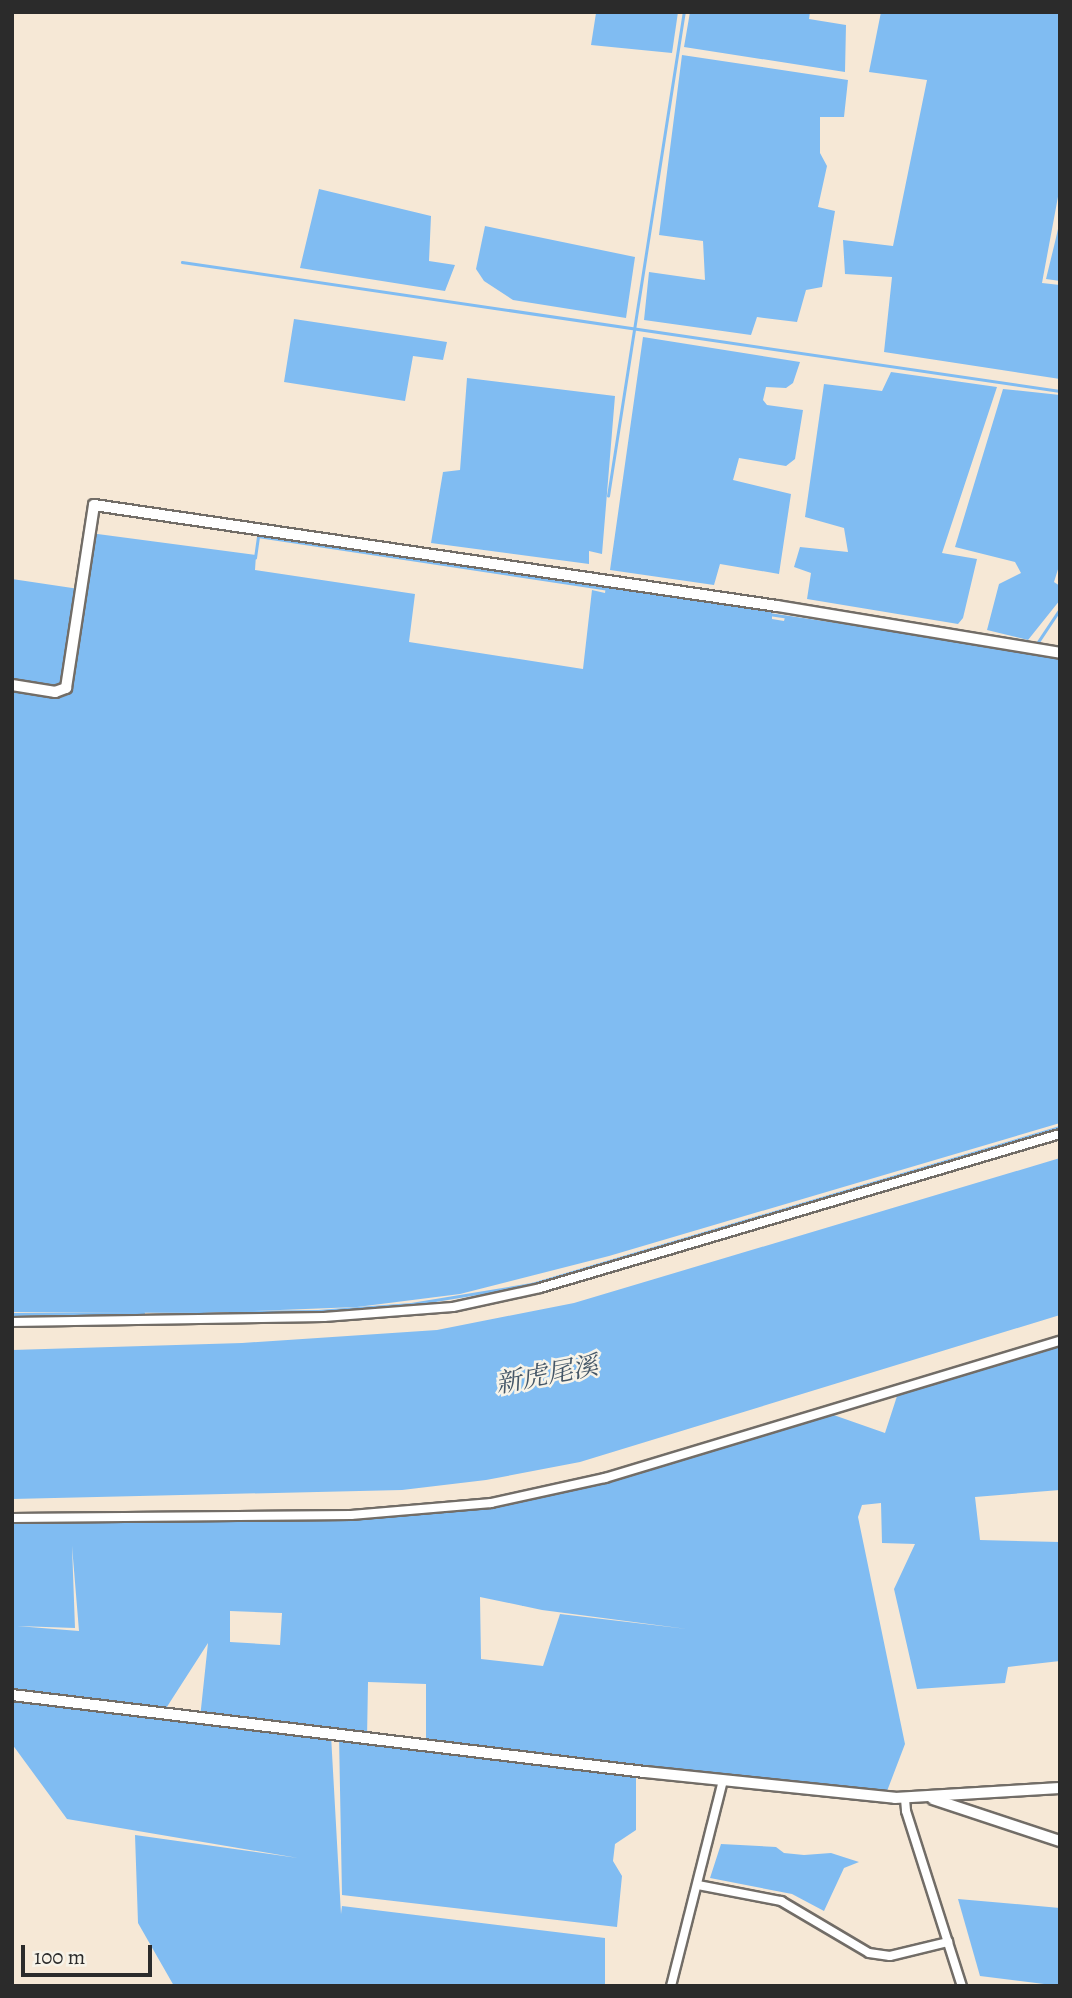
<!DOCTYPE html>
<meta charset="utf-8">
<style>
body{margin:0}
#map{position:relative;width:1072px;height:1998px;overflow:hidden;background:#f6e8d6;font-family:Alegreya,"Noto Serif TC",serif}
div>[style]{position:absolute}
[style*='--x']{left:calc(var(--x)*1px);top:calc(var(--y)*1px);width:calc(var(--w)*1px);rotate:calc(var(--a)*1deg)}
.water>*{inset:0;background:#80bcf2}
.stream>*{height:2.5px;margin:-1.25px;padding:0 1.25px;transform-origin:1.25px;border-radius:1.25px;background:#80bcf2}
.roads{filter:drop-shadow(2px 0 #726d67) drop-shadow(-2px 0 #726d67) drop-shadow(0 2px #726d67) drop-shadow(0 -2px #726d67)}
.minor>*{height:8px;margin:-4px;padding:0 4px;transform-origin:4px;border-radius:4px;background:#fff}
.tertiary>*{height:10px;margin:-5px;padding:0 5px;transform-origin:5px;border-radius:5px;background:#fff}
span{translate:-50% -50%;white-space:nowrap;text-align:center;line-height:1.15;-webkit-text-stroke:5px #f7f3e8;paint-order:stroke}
.water-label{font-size:26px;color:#445667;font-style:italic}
.frame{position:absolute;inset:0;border:14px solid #2b2b2b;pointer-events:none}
.scale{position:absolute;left:21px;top:1945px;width:131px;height:32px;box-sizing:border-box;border:4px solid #2b2b2b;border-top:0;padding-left:9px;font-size:21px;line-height:24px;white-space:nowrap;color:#2b2b2b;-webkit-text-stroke:5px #f7f3e8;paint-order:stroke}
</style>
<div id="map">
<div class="water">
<i style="clip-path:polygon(678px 12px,672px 53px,591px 45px,596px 13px)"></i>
<i style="clip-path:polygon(690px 12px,810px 12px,809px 19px,846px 25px,845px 72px,684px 47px)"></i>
<i style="clip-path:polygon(881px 12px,1060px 12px,1060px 186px,1042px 283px,1060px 285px,1060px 379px,884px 352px,892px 277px,845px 274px,843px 240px,893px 246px,927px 80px,869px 72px)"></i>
<i style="clip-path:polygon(682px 55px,848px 80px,844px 117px,820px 117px,820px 153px,827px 166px,818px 207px,835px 211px,822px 287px,806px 290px,797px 322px,757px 317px,751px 335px,644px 320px,649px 272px,705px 280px,703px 241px,659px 235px)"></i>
<i style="clip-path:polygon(319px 189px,431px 216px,429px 261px,455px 265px,445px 291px,300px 268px)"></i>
<i style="clip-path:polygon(1060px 220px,1060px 281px,1046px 279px,1055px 242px)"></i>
<i style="clip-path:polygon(485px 226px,635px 257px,626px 318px,513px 300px,484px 281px,476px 269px)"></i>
<i style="clip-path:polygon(294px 319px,447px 342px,443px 360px,413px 356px,405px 401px,284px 382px)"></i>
<i style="clip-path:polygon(643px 337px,800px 362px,793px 383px,786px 388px,766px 387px,763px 400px,767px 405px,803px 410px,795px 459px,786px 466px,739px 458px,733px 480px,791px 494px,779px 574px,720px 564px,714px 585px,610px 570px)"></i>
<i style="clip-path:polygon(891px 372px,997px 387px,942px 553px,977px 559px,963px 618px,958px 624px,807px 599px,811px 573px,794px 567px,800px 547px,848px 552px,844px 528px,805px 517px,824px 384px,882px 391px)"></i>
<i style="clip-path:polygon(467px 378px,615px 396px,602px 554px,589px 551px,589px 564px,431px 543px,443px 472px,460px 470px)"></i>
<i style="clip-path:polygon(1003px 389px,1060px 395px,1060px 563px,1054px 582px,1060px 586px,1060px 600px,1028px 640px,987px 630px,999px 584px,1021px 573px,1015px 562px,955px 547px)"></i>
<i style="clip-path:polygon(90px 533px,256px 555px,255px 570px,415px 594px,409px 642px,583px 669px,592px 590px,605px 593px,606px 586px,772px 611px,772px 619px,784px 621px,785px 617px,1060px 659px,1060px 1123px,609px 1256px,460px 1294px,357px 1307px,203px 1313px,12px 1312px,12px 579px,79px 589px)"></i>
<i style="clip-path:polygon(1060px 1158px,1060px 1315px,580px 1462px,486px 1480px,402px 1490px,12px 1499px,12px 1350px,242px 1343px,437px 1330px,574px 1303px)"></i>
<i style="clip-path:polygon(evenodd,1060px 1341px,1060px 1490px,975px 1497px,980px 1540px,1060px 1542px,1060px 1661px,1008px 1667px,1005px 1683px,917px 1689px,894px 1589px,915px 1544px,882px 1543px,881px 1503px,862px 1505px,858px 1517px,905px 1744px,884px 1799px,636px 1770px,636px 1830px,615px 1844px,613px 1861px,622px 1876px,617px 1927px,342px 1895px,339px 1736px,331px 1735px,341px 1914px,342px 1906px,605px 1938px,605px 1986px,174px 1986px,138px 1923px,135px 1835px,298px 1858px,67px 1819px,12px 1744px,12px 1517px,288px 1515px,476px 1505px,600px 1479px,825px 1412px,885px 1433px,899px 1390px,1060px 1341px,72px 1546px,79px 1631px,17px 1626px,75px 1628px,72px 1546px,1060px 1341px,480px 1597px,542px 1610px,687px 1629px,560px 1614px,543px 1666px,481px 1659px,480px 1597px,1060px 1341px,230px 1611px,282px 1613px,280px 1645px,230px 1642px,230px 1611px,1060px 1341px,208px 1643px,200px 1718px,163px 1713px,208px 1643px,1060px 1341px,368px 1682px,426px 1684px,426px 1746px,367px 1739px,368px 1682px)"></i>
<i style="clip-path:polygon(721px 1844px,776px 1847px,784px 1853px,804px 1855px,831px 1853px,859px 1862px,844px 1868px,824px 1911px,792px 1894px,710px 1878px)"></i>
<i style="clip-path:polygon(958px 1899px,1060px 1908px,1060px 1986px,980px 1976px)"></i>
</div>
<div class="stream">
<i style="--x:182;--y:262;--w:887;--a:8.36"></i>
<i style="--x:608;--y:496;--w:490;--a:-81.1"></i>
<i style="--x:255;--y:558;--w:22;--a:-82"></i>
<i style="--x:258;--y:536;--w:353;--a:8.6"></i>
<i style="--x:769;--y:614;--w:253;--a:8.4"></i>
<i style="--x:1036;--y:645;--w:43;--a:-56.3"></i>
<i style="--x:230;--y:1312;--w:88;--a:-0.7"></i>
<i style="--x:318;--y:1311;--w:93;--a:-4.3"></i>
<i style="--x:411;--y:1304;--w:123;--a:-9.4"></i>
<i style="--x:532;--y:1284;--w:551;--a:-16.56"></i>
<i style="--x:12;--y:1314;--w:131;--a:-0.4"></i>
</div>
<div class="roads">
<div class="minor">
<i style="--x:12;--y:1322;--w:312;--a:-0.9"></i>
<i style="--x:324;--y:1317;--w:129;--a:-4.4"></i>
<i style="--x:453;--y:1307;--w:89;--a:-12.3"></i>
<i style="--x:540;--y:1288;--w:542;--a:-16.5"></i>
<i style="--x:12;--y:1518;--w:339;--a:-0.5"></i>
<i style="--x:351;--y:1515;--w:141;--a:-4.9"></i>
<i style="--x:491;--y:1503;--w:117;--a:-12.4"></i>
<i style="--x:605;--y:1478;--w:475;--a:-16.8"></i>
<i style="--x:905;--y:1799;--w:12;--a:85"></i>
<i style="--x:906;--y:1811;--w:184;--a:72.3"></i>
<i style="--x:698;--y:1885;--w:85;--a:10.9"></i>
<i style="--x:781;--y:1901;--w:102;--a:30.6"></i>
<i style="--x:869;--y:1953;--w:21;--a:8"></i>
<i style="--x:890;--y:1956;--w:60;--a:-13.6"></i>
<i style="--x:671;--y:1986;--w:212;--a:-75.8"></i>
</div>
<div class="tertiary">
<i style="--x:12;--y:685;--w:44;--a:9.2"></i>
<i style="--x:55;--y:692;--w:12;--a:-20"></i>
<i style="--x:66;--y:688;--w:185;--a:-81.3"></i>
<i style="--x:94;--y:505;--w:690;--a:8.41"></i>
<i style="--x:777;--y:606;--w:287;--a:9.4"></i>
<i style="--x:12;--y:1695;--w:638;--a:6.94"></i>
<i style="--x:645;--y:1772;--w:251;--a:5.9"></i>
<i style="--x:895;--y:1798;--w:165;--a:-3.5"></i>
<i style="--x:933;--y:1799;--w:134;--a:18.3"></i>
</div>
</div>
<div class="water-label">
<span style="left:547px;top:1375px;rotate:-11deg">新虎尾溪</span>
</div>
<div class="frame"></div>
<div class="scale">100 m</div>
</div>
